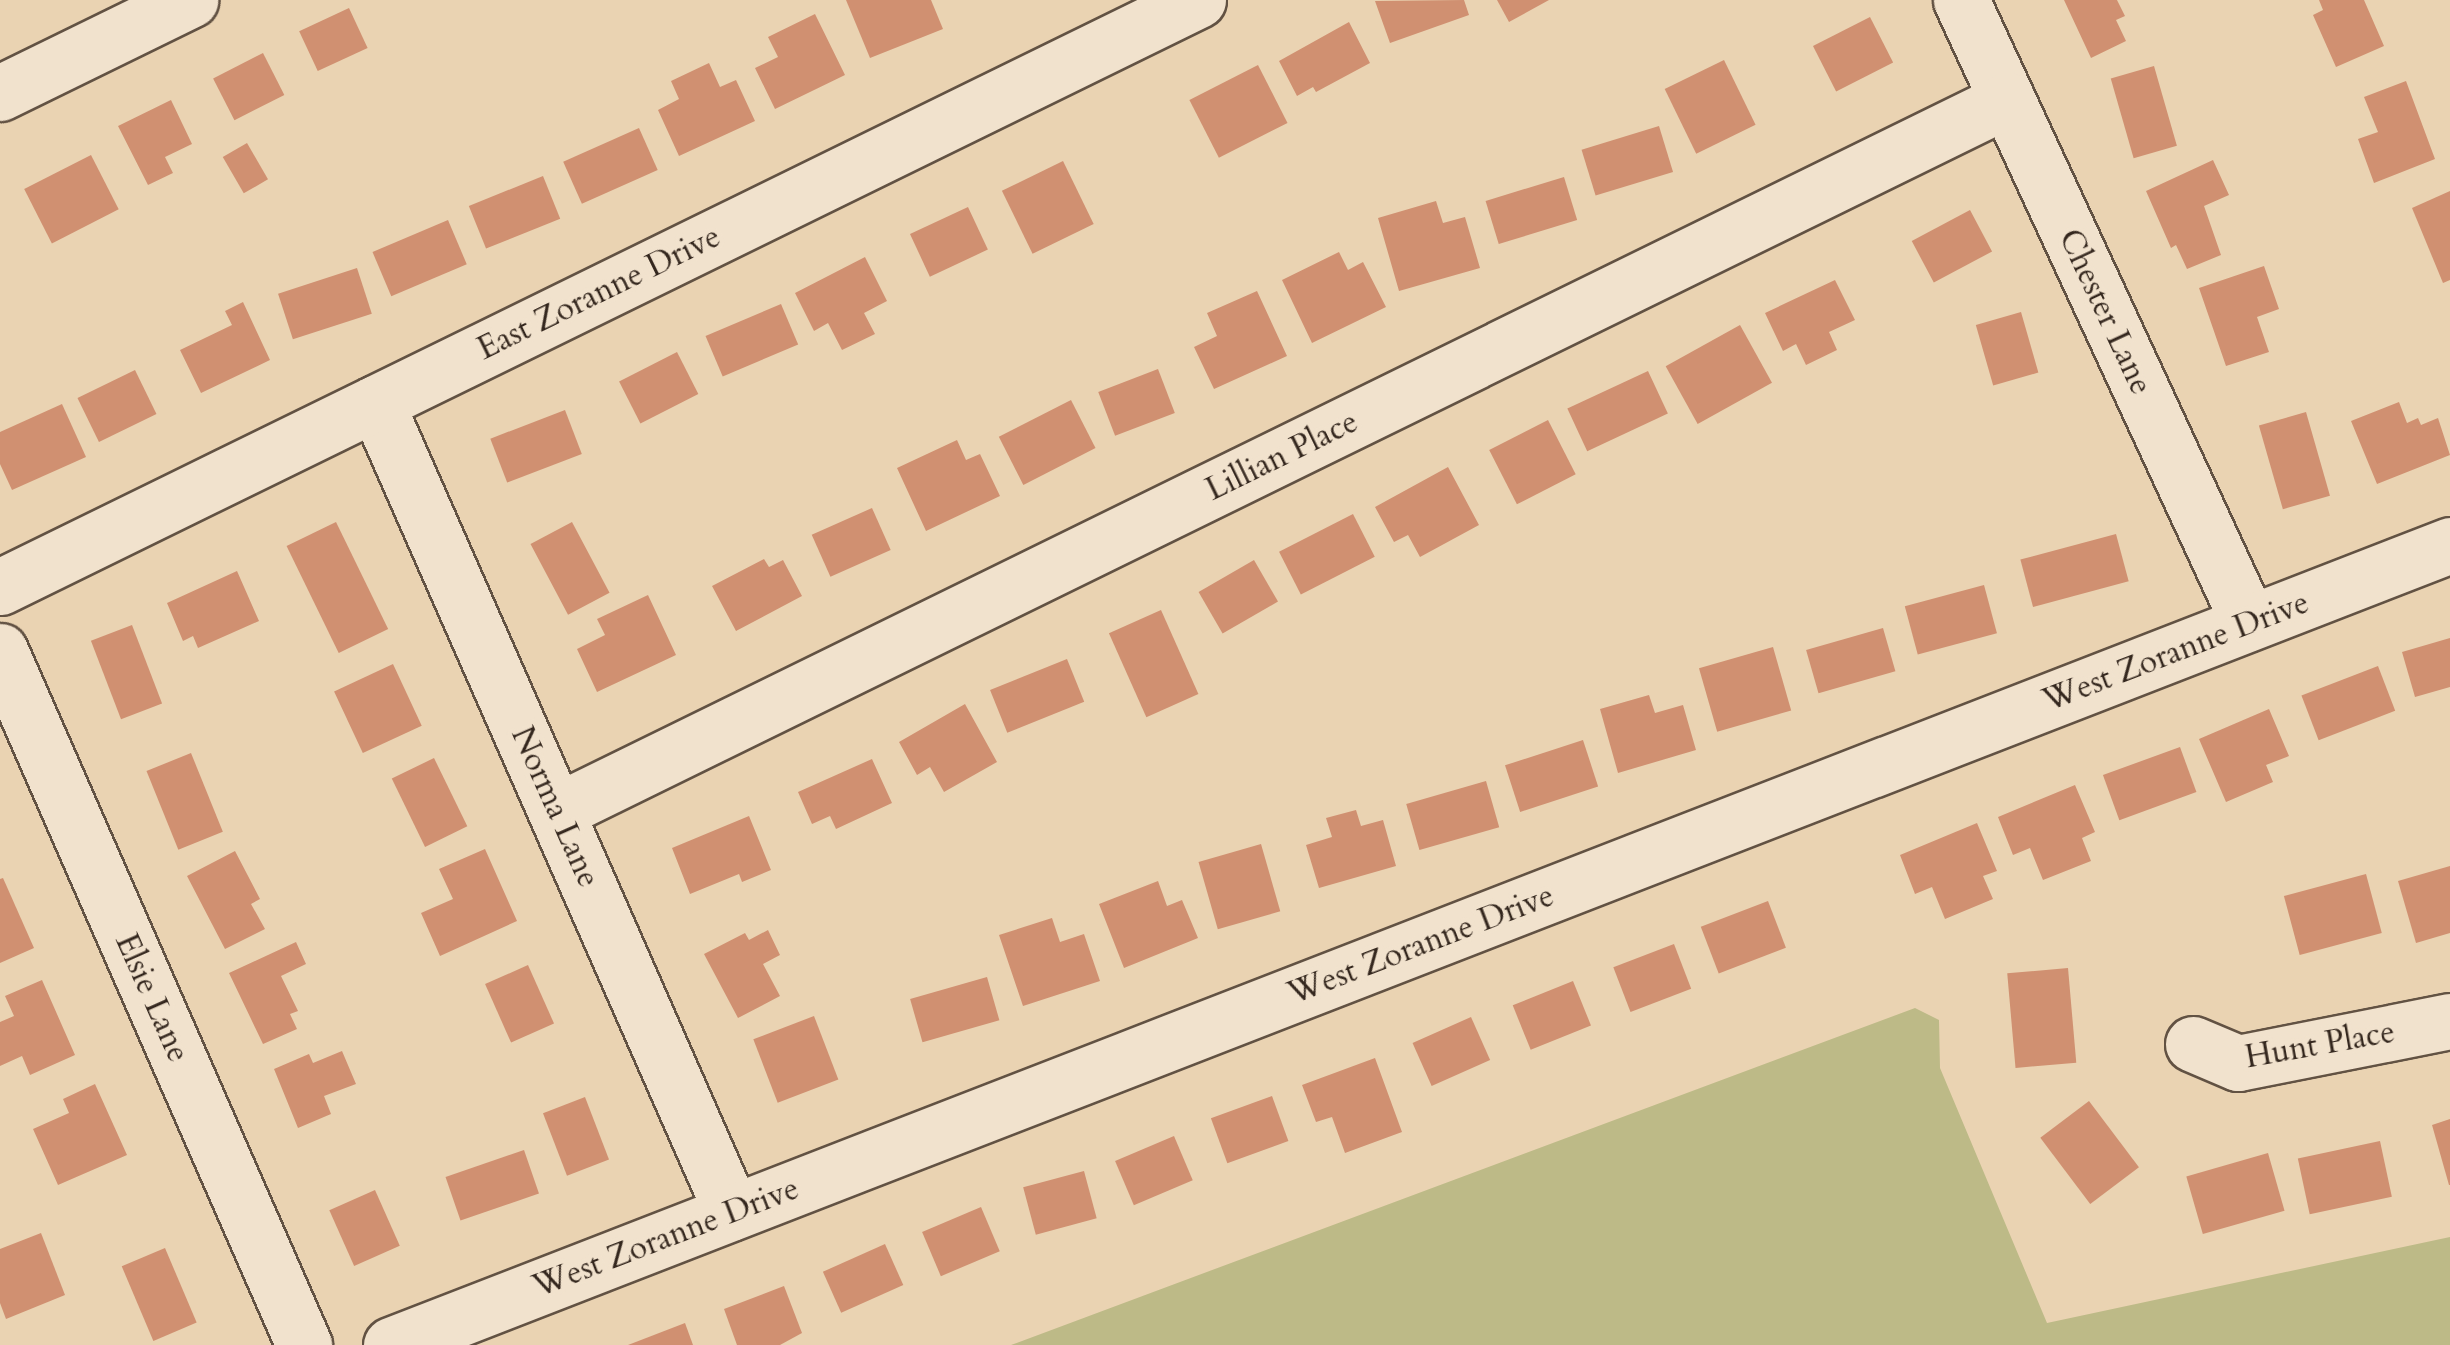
<!DOCTYPE html>
<style>
body{margin:0}
#map{position:relative;width:2450px;height:1345px;overflow:hidden;background:#ead3b2;font-family:Cardo,serif}
div>[style]{position:absolute}
[style*='--x']{left:calc(var(--x)*1px);top:calc(var(--y)*1px);width:calc(var(--w)*1px);rotate:calc(var(--a)*1deg)}
.green>*{inset:0;background:#bdba87}
.building>*{inset:0;background:#d09071;transform-origin:0 0}
.roads{filter:drop-shadow(2px 0 #625243) drop-shadow(-2px 0 #625243) drop-shadow(0 2px #625243) drop-shadow(0 -2px #625243)}
.minor>*{height:55px;margin:-27.5px;padding:0 27.5px;transform-origin:27.5px;border-radius:27.5px;background:#f1e2cd}
span{translate:-50% -50%;white-space:nowrap;text-align:center;line-height:1.15;-webkit-text-stroke:9px #f1e2cd;paint-order:stroke}
.street-label{font-size:32px;color:#34271e}
</style>
<div id="map">
<div class="green">
<i style="clip-path:polygon(1915px 1008px,1939px 1020px,1940px 1068px,2047px 1323px,2450px 1237px,2450px 1345px,1011px 1345px)"></i>
</div>
<div class="building">
<i style="clip-path:polygon(846px 0,931px 0,943px 29px,870px 58px)"></i>
<i style="clip-path:polygon(1464px 0,1469px 15px,1390px 43px,1375px 1px)"></i>
<i style="clip-path:polygon(1497px 0,1549px 0,1509px 22px)"></i>
<i style="clip-path:polygon(2064px 0,2117px 0,2125px 16px,2116px 20px,2126px 41px,2091px 58px)"></i>
<i style="clip-path:polygon(2319px 0,2364px 0,2384px 46px,2336px 67px,2313px 15px,2323px 10px)"></i>
<i style="left:349px;top:8px;width:44px;height:55px;rotate:65deg"></i>
<i style="clip-path:polygon(815px 14px,845px 75px,775px 109px,755px 68px,778px 57px,768px 37px)"></i>
<i style="left:1870px;top:17px;width:51px;height:64px;rotate:63deg"></i>
<i style="clip-path:polygon(1349px 22px,1370px 63px,1316px 92px,1313px 87px,1297px 96px,1279px 61px)"></i>
<i style="left:263px;top:53px;width:47px;height:56px;rotate:63deg"></i>
<i style="left:1724px;top:60px;width:72px;height:66px;rotate:64deg"></i>
<i style="clip-path:polygon(709px 63px,720px 87px,736px 80px,755px 121px,679px 156px,658px 110px,679px 99px,671px 81px)"></i>
<i style="left:1258px;top:65px;width:65px;height:77px;rotate:63deg"></i>
<i style="left:2154px;top:66px;width:83px;height:45px;rotate:74deg"></i>
<i style="clip-path:polygon(2406px 81px,2435px 159px,2374px 183px,2358px 139px,2378px 132px,2364px 97px)"></i>
<i style="clip-path:polygon(171px 100px,192px 144px,165px 157px,173px 173px,148px 185px,118px 126px)"></i>
<i style="left:1659px;top:126px;width:48px;height:81px;rotate:73deg"></i>
<i style="left:639px;top:128px;width:46px;height:83px;rotate:66deg"></i>
<i style="left:247px;top:143px;width:42px;height:28px;rotate:60deg"></i>
<i style="left:91px;top:155px;width:61px;height:75px;rotate:63deg"></i>
<i style="clip-path:polygon(2213px 160px,2229px 195px,2204px 206px,2221px 255px,2187px 269px,2176px 245px,2171px 248px,2146px 191px)"></i>
<i style="left:1063px;top:161px;width:70px;height:68px;rotate:64deg"></i>
<i style="left:543px;top:176px;width:46px;height:80px;rotate:68deg"></i>
<i style="left:1564px;top:177px;width:45px;height:82px;rotate:73deg"></i>
<i style="clip-path:polygon(2450px 191px,2450px 280px,2443px 283px,2412px 208px)"></i>
<i style="clip-path:polygon(1436px 201px,1443px 223px,1465px 217px,1480px 268px,1399px 291px,1378px 218px)"></i>
<i style="left:968px;top:207px;width:47px;height:64px;rotate:65deg"></i>
<i style="left:1970px;top:210px;width:47px;height:66px;rotate:62deg"></i>
<i style="left:448px;top:220px;width:48px;height:82px;rotate:67deg"></i>
<i style="clip-path:polygon(1339px 252px,1348px 270px,1363px 262px,1386px 307px,1312px 343px,1282px 280px)"></i>
<i style="clip-path:polygon(865px 257px,887px 301px,864px 313px,875px 334px,842px 350px,828px 323px,814px 331px,795px 293px)"></i>
<i style="clip-path:polygon(2264px 266px,2279px 309px,2257px 317px,2269px 352px,2226px 366px,2199px 288px)"></i>
<i style="left:357px;top:268px;width:48px;height:83px;rotate:72deg"></i>
<i style="clip-path:polygon(1835px 280px,1855px 320px,1829px 332px,1837px 350px,1806px 365px,1796px 344px,1783px 351px,1765px 313px)"></i>
<i style="clip-path:polygon(1257px 291px,1287px 356px,1214px 389px,1194px 347px,1217px 336px,1207px 313px)"></i>
<i style="clip-path:polygon(243px 302px,270px 360px,201px 393px,180px 350px,232px 325px,225px 311px)"></i>
<i style="left:781px;top:304px;width:44px;height:82px;rotate:67deg"></i>
<i style="left:2021px;top:312px;width:63px;height:47px;rotate:74deg"></i>
<i style="left:1740px;top:325px;width:66px;height:85px;rotate:61deg"></i>
<i style="left:677px;top:352px;width:47px;height:65px;rotate:63deg"></i>
<i style="left:1158px;top:369px;width:47px;height:64px;rotate:69deg"></i>
<i style="left:135px;top:370px;width:49px;height:64px;rotate:64deg"></i>
<i style="left:1648px;top:371px;width:47px;height:89px;rotate:65deg"></i>
<i style="left:1071px;top:400px;width:54px;height:81px;rotate:63deg"></i>
<i style="clip-path:polygon(2399px 402px,2407px 423px,2418px 418px,2421px 425px,2438px 418px,2450px 455px,2377px 484px,2351px 421px)"></i>
<i style="clip-path:polygon(62px 404px,86px 457px,12px 490px,0 464px,0 432px)"></i>
<i style="left:565px;top:410px;width:47px;height:80px;rotate:69deg"></i>
<i style="left:2306px;top:412px;width:87px;height:49px;rotate:74deg"></i>
<i style="left:1548px;top:420px;width:61px;height:66px;rotate:63deg"></i>
<i style="clip-path:polygon(957px 440px,966px 460px,980px 454px,1000px 496px,926px 531px,897px 468px)"></i>
<i style="clip-path:polygon(1448px 467px,1479px 525px,1420px 557px,1408px 535px,1394px 542px,1375px 507px)"></i>
<i style="left:872px;top:508px;width:46px;height:66px;rotate:66deg"></i>
<i style="left:1353px;top:514px;width:48px;height:83px;rotate:63deg"></i>
<i style="left:336px;top:522px;width:119px;height:55px;rotate:64deg"></i>
<i style="left:572px;top:522px;width:80px;height:47px;rotate:62deg"></i>
<i style="left:2116px;top:534px;width:49px;height:99px;rotate:75deg"></i>
<i style="clip-path:polygon(764px 559px,769px 567px,783px 560px,802px 596px,736px 631px,712px 586px)"></i>
<i style="left:1254px;top:560px;width:48px;height:64px;rotate:60deg"></i>
<i style="clip-path:polygon(237px 571px,259px 621px,198px 648px,193px 636px,183px 641px,167px 603px)"></i>
<i style="left:1984px;top:585px;width:50px;height:82px;rotate:75deg"></i>
<i style="clip-path:polygon(648px 595px,676px 655px,597px 692px,577px 649px,605px 635px,597px 619px)"></i>
<i style="left:1161px;top:610px;width:92px;height:57px;rotate:66deg"></i>
<i style="left:132px;top:625px;width:84px;height:44px;rotate:69deg"></i>
<i style="left:1883px;top:628px;width:45px;height:80px;rotate:74deg"></i>
<i style="clip-path:polygon(2450px 638px,2450px 687px,2415px 697px,2402px 652px)"></i>
<i style="left:1773px;top:647px;width:66px;height:77px;rotate:74deg"></i>
<i style="left:1067px;top:659px;width:46px;height:83px;rotate:68deg"></i>
<i style="left:393px;top:664px;width:68px;height:65px;rotate:65deg"></i>
<i style="left:2378px;top:666px;width:48px;height:82px;rotate:69deg"></i>
<i style="clip-path:polygon(1649px 695px,1655px 713px,1683px 705px,1696px 750px,1618px 773px,1600px 709px)"></i>
<i style="clip-path:polygon(965px 704px,997px 762px,944px 792px,930px 767px,917px 775px,899px 742px)"></i>
<i style="clip-path:polygon(2269px 709px,2289px 756px,2266px 765px,2273px 782px,2226px 802px,2199px 739px)"></i>
<i style="left:1583px;top:740px;width:49px;height:82px;rotate:72deg"></i>
<i style="left:2180px;top:747px;width:48px;height:82px;rotate:70deg"></i>
<i style="left:191px;top:753px;width:85px;height:48px;rotate:68deg"></i>
<i style="left:434px;top:758px;width:76px;height:47px;rotate:64deg"></i>
<i style="clip-path:polygon(872px 759px,892px 803px,836px 829px,830px 816px,812px 824px,798px 792px)"></i>
<i style="left:1486px;top:781px;width:48px;height:83px;rotate:74deg"></i>
<i style="clip-path:polygon(2075px 785px,2095px 832px,2082px 838px,2091px 861px,2043px 880px,2030px 848px,2013px 855px,1998px 817px)"></i>
<i style="clip-path:polygon(1356px 810px,1361px 826px,1383px 820px,1396px 866px,1319px 888px,1306px 845px,1332px 837px,1326px 818px)"></i>
<i style="clip-path:polygon(749px 816px,771px 870px,742px 882px,739px 874px,690px 894px,672px 848px)"></i>
<i style="clip-path:polygon(1977px 823px,1997px 871px,1983px 876px,1993px 899px,1945px 919px,1932px 887px,1915px 894px,1900px 855px)"></i>
<i style="left:1261px;top:844px;width:70px;height:65px;rotate:74deg"></i>
<i style="clip-path:polygon(485px 849px,517px 921px,440px 956px,421px 913px,453px 899px,439px 869px)"></i>
<i style="clip-path:polygon(235px 851px,260px 899px,251px 904px,265px 929px,225px 949px,187px 876px)"></i>
<i style="clip-path:polygon(2450px 866px,2450px 933px,2416px 943px,2398px 881px)"></i>
<i style="left:2366px;top:874px;width:61px;height:85px;rotate:75deg"></i>
<i style="clip-path:polygon(3px 878px,34px 948px,0 963px,0 879px)"></i>
<i style="clip-path:polygon(1158px 881px,1167px 906px,1182px 900px,1198px 938px,1124px 968px,1099px 904px)"></i>
<i style="left:1768px;top:901px;width:50px;height:72px;rotate:69deg"></i>
<i style="clip-path:polygon(1052px 918px,1060px 942px,1084px 934px,1100px 981px,1023px 1006px,999px 935px)"></i>
<i style="clip-path:polygon(768px 930px,780px 955px,763px 964px,780px 996px,738px 1018px,704px 954px,745px 933px,749px 940px)"></i>
<i style="clip-path:polygon(296px 942px,306px 964px,281px 976px,298px 1011px,290px 1014px,297px 1029px,263px 1044px,229px 973px)"></i>
<i style="left:1674px;top:944px;width:48px;height:65px;rotate:69deg"></i>
<i style="left:528px;top:965px;width:64px;height:47px;rotate:66deg"></i>
<i style="left:2068px;top:968px;width:95px;height:61px;rotate:85deg"></i>
<i style="left:987px;top:977px;width:45px;height:80px;rotate:74deg"></i>
<i style="clip-path:polygon(42px 980px,75px 1055px,30px 1075px,22px 1056px,0 1066px,0 1022px,14px 1016px,5px 996px)"></i>
<i style="left:1573px;top:981px;width:48px;height:65px;rotate:68deg"></i>
<i style="left:814px;top:1016px;width:68px;height:65px;rotate:69deg"></i>
<i style="left:1471px;top:1017px;width:47px;height:64px;rotate:66deg"></i>
<i style="clip-path:polygon(342px 1051px,356px 1084px,324px 1096px,331px 1114px,298px 1128px,274px 1069px,309px 1054px,313px 1063px)"></i>
<i style="clip-path:polygon(1375px 1058px,1402px 1132px,1345px 1153px,1332px 1117px,1316px 1122px,1302px 1085px)"></i>
<i style="clip-path:polygon(95px 1084px,127px 1155px,58px 1185px,33px 1129px,69px 1113px,63px 1099px)"></i>
<i style="left:1272px;top:1096px;width:48px;height:65px;rotate:70deg"></i>
<i style="left:585px;top:1097px;width:67px;height:45px;rotate:69deg"></i>
<i style="left:2089px;top:1101px;width:83px;height:61px;rotate:53deg"></i>
<i style="clip-path:polygon(2450px 1119px,2450px 1185px,2449px 1185px,2432px 1125px)"></i>
<i style="left:1174px;top:1136px;width:48px;height:64px;rotate:67deg"></i>
<i style="left:2380px;top:1141px;width:57px;height:84px;rotate:78deg"></i>
<i style="left:524px;top:1150px;width:46px;height:83px;rotate:71deg"></i>
<i style="left:2268px;top:1153px;width:60px;height:85px;rotate:74deg"></i>
<i style="left:1084px;top:1171px;width:49px;height:63px;rotate:75deg"></i>
<i style="left:375px;top:1190px;width:61px;height:50px;rotate:66deg"></i>
<i style="left:981px;top:1207px;width:48px;height:64px;rotate:67deg"></i>
<i style="clip-path:polygon(41px 1233px,65px 1295px,6px 1319px,0 1303px,0 1249px)"></i>
<i style="left:885px;top:1244px;width:45px;height:68px;rotate:66deg"></i>
<i style="left:165px;top:1248px;width:81px;height:47px;rotate:67deg"></i>
<i style="clip-path:polygon(784px 1286px,802px 1333px,780px 1345px,737px 1345px,724px 1309px)"></i>
<i style="clip-path:polygon(685px 1323px,693px 1345px,628px 1345px)"></i>
</div>
<div class="roads">
<div class="minor">
<i style="--x:1961;--y:0;--w:686;--a:65.19"></i>
<i style="--x:0;--y:93;--w:212;--a:-26.1"></i>
<i style="--x:376;--y:403;--w:884;--a:66.25"></i>
<i style="--x:0;--y:587;--w:1334;--a:-26.1"></i>
<i style="--x:0;--y:651;--w:758;--a:66.34"></i>
<i style="--x:557;--y:811;--w:1615;--a:-26.12"></i>
<i style="--x:2193;--y:1044;--w:49;--a:22.9"></i>
<i style="--x:2238;--y:1063;--w:216;--a:-11.2"></i>
<i style="--x:391;--y:1345;--w:2209;--a:-21.23"></i>
</div>
</div>
<div class="street-label">
<span style="left:599px;top:293px;rotate:-26deg">East Zoranne Drive</span>
<span style="left:2105px;top:312px;rotate:65deg">Chester Lane</span>
<span style="left:1282px;top:456px;rotate:-26deg">Lillian Place</span>
<span style="left:2176px;top:652px;rotate:-21deg">West Zoranne Drive</span>
<span style="left:555px;top:807px;rotate:66deg">Norma Lane</span>
<span style="left:1421px;top:945px;rotate:-21deg">West Zoranne Drive</span>
<span style="left:152px;top:998px;rotate:66deg">Elsie Lane</span>
<span style="left:2320px;top:1045px;rotate:-10deg">Hunt Place</span>
<span style="left:666px;top:1238px;rotate:-21deg">West Zoranne Drive</span>
</div>
</div>
